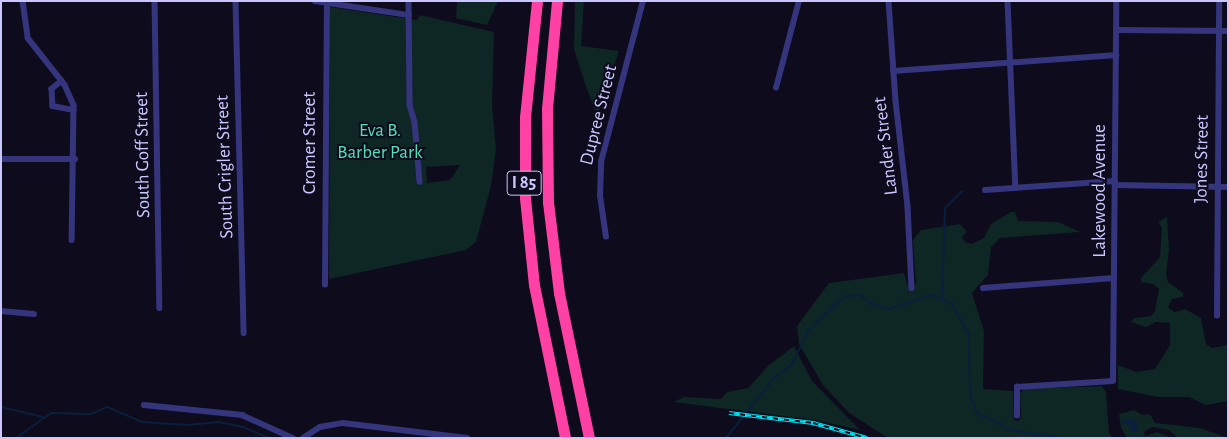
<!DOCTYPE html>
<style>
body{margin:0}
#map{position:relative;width:1229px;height:439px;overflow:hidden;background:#0d0b1c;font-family:"Alegreya Sans",sans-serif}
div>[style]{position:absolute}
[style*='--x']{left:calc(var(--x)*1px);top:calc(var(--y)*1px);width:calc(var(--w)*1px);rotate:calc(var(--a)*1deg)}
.green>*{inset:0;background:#0e2624}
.water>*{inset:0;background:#091f3d}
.stream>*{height:2px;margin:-1px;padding:0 1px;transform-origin:1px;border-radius:1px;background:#091f3d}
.minor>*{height:5.5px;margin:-2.75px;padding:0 2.75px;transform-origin:2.75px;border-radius:2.75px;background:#34357d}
.motorway>*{height:11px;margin:-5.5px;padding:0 5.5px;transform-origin:5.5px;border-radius:5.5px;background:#ff41a5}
.rail>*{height:4px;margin-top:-2px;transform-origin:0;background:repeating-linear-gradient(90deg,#0d0b1c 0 5.5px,#00e4f1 0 11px);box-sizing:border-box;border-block:1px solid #00e4f1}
span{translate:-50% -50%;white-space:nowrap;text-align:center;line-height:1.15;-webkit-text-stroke:4px #0d0b1c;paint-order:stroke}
.shield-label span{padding:1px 4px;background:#0d0b1c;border:1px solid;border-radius:4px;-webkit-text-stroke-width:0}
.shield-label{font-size:18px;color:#cac6ff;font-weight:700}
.street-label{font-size:19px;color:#cac6ff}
.park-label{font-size:19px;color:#51e0b6}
.frame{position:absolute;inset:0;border:2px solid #cac6ff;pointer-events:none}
</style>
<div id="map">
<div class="green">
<i style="clip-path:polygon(457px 1px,498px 1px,487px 25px,456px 18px)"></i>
<i style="clip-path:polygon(575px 1px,584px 1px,581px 46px,619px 51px,599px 111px,595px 110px,584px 81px,574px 49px)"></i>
<i style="clip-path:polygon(evenodd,330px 7px,417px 20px,420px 15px,494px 32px,492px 106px,496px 149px,491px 186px,476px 242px,466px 250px,329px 279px,330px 7px,460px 165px,450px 180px,427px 183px,426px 167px,460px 165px)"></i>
<i style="clip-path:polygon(1011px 212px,1015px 212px,1018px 221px,1058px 222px,1080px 232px,1000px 238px,991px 247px,988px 275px,972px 293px,984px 331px,983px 389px,1013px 391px,1014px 420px,1018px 421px,1021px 417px,1020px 393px,1024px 389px,1102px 386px,1106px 392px,1109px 433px,1113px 438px,888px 438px,849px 413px,823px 385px,799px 344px,797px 326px,829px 283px,904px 273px,909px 289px,916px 284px,913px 240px,921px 230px,960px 224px,967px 232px,962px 237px,965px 242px,972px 244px,984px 238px,991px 224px)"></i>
<i style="clip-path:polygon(1167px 217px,1169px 250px,1166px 274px,1168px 282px,1183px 293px,1183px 297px,1172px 299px,1168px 307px,1174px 312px,1185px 309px,1201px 318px,1206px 344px,1212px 348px,1228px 345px,1228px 401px,1206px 405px,1189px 397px,1158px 397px,1118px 389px,1118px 365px,1136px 372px,1155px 369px,1170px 345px,1170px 323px,1156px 322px,1146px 327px,1131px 322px,1134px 318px,1151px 316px,1155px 311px,1159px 289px,1153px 284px,1141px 282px,1141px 278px,1160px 257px,1162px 228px,1158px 222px)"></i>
<i style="clip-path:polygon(794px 346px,812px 381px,860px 430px,815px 420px,673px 402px,684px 397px,721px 399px,727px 392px,748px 388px,768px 366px)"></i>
<i style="clip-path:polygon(1134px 410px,1142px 415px,1150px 414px,1155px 423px,1200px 428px,1228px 438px,1178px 438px,1169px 430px,1152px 427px,1144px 432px,1145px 436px,1157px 432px,1171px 438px,1127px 438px,1121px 428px,1119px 414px)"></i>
</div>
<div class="water">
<i style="clip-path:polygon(1126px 419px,1136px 421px,1138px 432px,1133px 433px,1130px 426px,1121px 422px)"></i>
</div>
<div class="stream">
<i style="--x:942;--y:298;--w:90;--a:-88.1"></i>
<i style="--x:945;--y:208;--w:24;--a:-45"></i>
<i style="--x:1;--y:407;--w:43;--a:13.4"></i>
<i style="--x:16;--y:438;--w:43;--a:-35.5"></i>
<i style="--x:51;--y:413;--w:40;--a:1.4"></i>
<i style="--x:91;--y:414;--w:17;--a:-24"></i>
<i style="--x:107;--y:407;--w:38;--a:23"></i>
<i style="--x:142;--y:422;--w:44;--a:3.9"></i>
<i style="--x:186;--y:425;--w:33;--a:-5"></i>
<i style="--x:219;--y:422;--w:25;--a:12"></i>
<i style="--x:243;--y:427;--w:28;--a:23"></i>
<i style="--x:726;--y:438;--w:78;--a:-51.2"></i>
<i style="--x:775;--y:377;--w:21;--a:-37"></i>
<i style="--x:792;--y:364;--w:37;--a:-64"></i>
<i style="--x:808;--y:331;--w:42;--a:-44"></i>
<i style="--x:838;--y:302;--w:10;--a:-37"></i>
<i style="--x:846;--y:296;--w:14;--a:-4"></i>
<i style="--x:860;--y:295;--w:13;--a:39"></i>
<i style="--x:870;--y:303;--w:19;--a:18"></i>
<i style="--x:888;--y:309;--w:46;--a:-17.7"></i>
<i style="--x:932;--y:295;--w:22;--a:24"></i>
<i style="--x:952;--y:304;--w:35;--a:61"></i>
<i style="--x:969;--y:335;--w:60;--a:89"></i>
<i style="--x:970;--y:395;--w:19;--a:69"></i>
<i style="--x:977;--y:413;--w:26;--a:25"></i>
<i style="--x:1001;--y:424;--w:6;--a:51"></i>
<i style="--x:1005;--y:429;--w:58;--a:9"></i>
</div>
<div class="minor">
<i style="--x:23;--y:1;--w:37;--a:82"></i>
<i style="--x:28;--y:38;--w:60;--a:51.8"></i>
<i style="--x:65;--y:85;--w:22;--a:66"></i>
<i style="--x:74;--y:105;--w:135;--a:90.8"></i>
<i style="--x:155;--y:1;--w:307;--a:89.1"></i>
<i style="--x:236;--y:1;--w:332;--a:88.6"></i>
<i style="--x:315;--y:1;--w:95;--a:8.5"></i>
<i style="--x:409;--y:1;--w:104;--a:89.4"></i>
<i style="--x:410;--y:105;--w:18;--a:74"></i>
<i style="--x:415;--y:122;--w:60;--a:85.2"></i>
<i style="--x:889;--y:1;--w:100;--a:86"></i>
<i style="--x:896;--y:101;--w:107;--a:83.5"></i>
<i style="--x:908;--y:207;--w:81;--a:87.2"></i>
<i style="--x:1008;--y:1;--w:187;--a:87.6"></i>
<i style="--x:1116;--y:30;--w:112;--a:0.5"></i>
<i style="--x:893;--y:71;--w:224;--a:-4.1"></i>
<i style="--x:62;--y:81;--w:13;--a:141"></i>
<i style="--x:52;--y:89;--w:17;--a:87"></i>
<i style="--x:53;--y:106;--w:21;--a:11"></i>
<i style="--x:776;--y:88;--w:90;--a:-75.2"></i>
<i style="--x:1;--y:159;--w:74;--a:0"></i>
<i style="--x:1115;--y:185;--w:113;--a:1"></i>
<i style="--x:985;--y:190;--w:130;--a:-4"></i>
<i style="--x:606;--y:237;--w:41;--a:-98.3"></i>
<i style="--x:600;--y:196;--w:34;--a:-88"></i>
<i style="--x:601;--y:162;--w:166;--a:-75.4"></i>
<i style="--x:325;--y:285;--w:284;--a:-89.6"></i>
<i style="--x:983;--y:288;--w:131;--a:-4.4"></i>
<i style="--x:1;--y:311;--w:33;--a:5"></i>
<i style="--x:1217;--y:316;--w:315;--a:-89.6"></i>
<i style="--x:144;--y:405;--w:99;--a:5.8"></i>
<i style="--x:242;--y:415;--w:56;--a:24.3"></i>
<i style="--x:1017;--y:416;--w:29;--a:-90"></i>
<i style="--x:1017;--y:387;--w:96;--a:-3.6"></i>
<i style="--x:1113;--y:381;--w:380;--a:-89.5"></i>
<i style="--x:303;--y:438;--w:20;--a:-33"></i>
<i style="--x:320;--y:427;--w:23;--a:-10"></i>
<i style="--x:343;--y:423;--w:125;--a:6.9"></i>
</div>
<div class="motorway">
<i style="--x:537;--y:1;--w:117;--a:95.9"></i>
<i style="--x:525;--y:117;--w:81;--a:90"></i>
<i style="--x:525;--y:198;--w:87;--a:84.1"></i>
<i style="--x:534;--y:285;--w:156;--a:78.5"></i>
<i style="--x:557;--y:1;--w:107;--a:95.3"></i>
<i style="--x:547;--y:108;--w:94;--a:89.4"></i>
<i style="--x:548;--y:202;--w:92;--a:83.1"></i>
<i style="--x:559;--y:293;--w:148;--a:78.3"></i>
</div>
<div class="rail">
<i style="--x:729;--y:413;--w:85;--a:6.8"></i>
<i style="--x:813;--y:423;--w:56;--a:15.5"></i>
</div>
<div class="shield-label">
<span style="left:524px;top:183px">I 85</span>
</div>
<div class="street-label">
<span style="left:599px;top:115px;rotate:-76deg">Dupree Street</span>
<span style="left:310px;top:143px;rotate:-90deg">Cromer Street</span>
<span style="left:886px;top:146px;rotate:-97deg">Lander Street</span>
<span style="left:143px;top:155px;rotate:-91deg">South Goff Street</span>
<span style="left:1202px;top:159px;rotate:-89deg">Jones Street</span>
<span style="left:225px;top:167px;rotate:-92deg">South Crigler Street</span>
<span style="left:1100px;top:191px;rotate:-90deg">Lakewood Avenue</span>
</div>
<div class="park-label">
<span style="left:380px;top:142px">Eva B.<br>Barber Park</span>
</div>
<div class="frame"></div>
</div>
